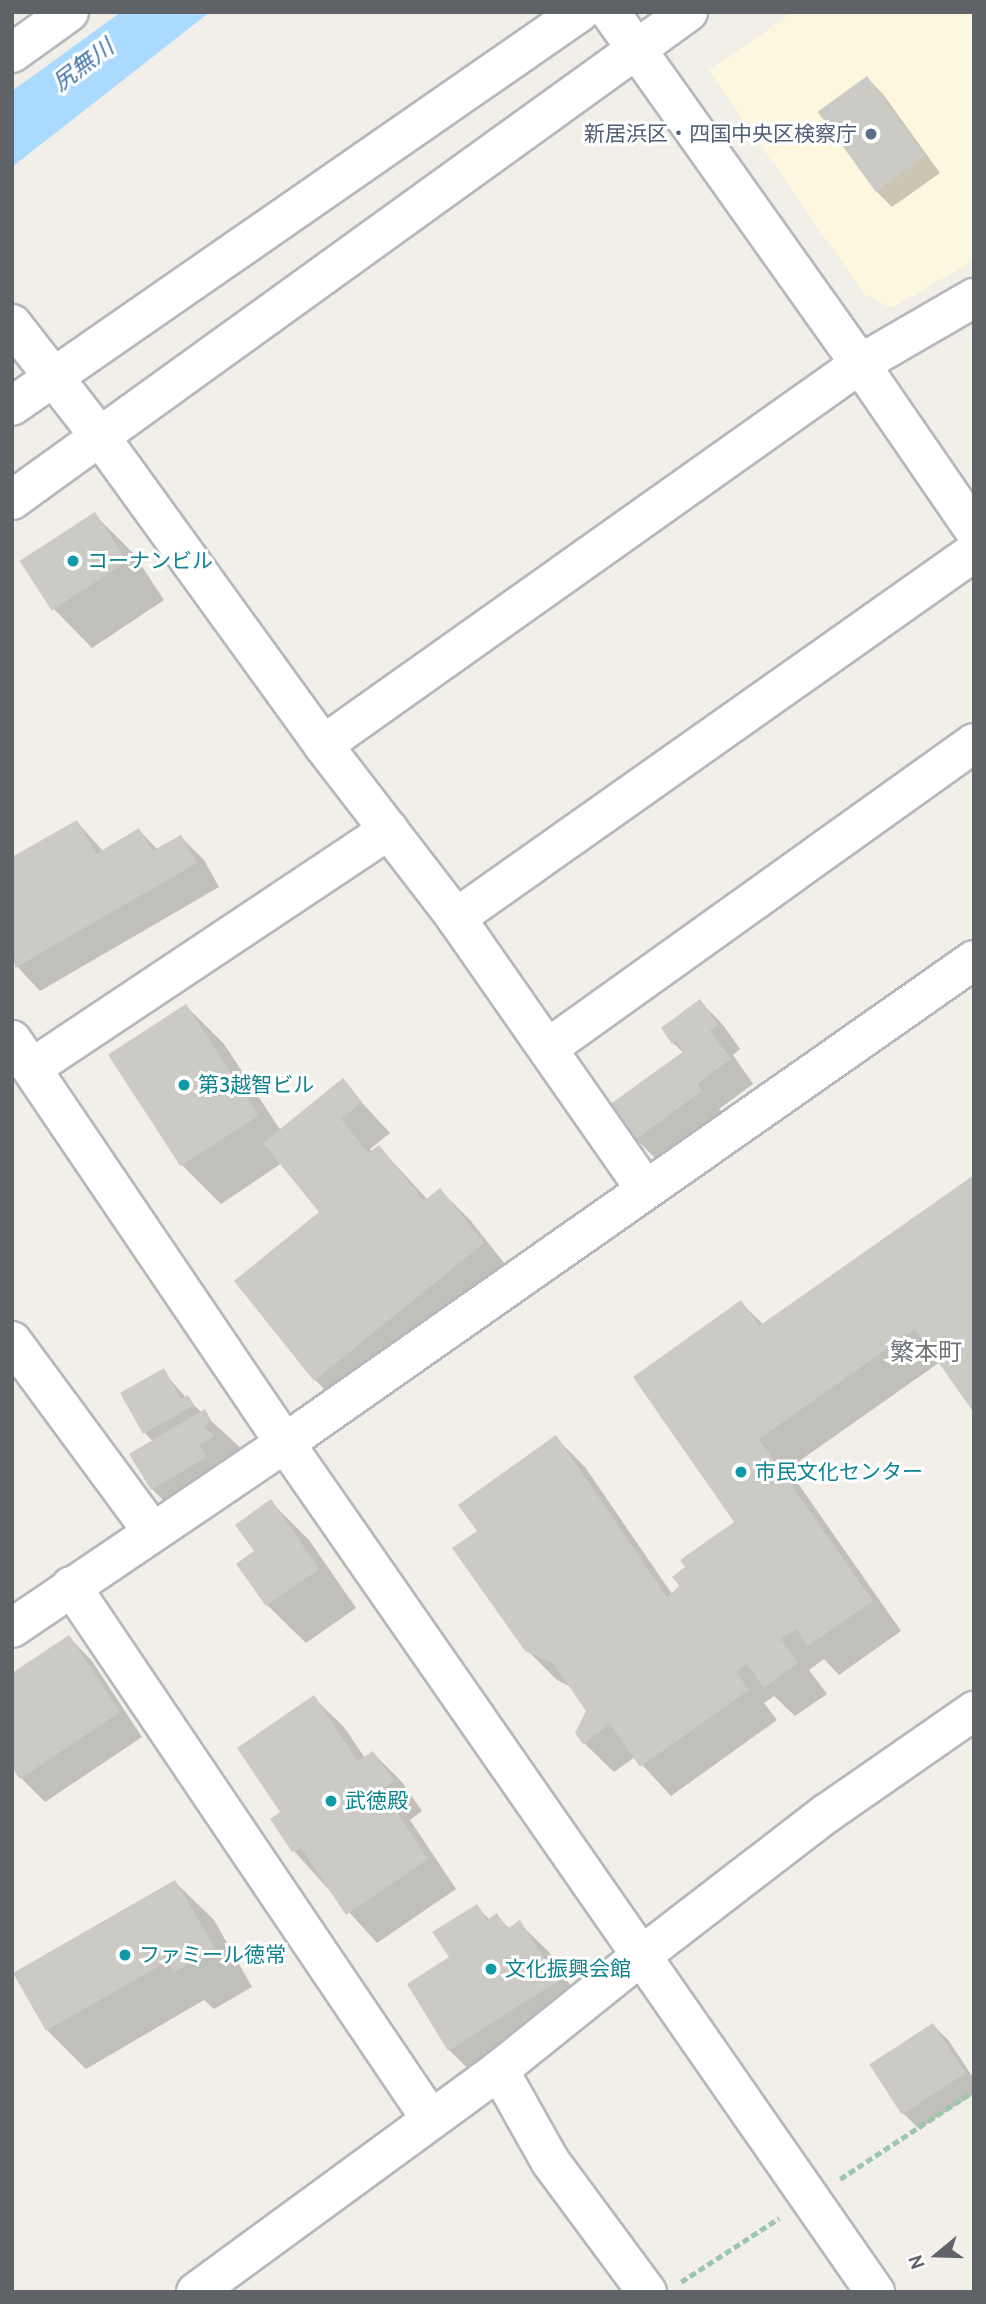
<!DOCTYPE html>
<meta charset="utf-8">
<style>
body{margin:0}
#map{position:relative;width:986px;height:2304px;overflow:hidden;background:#f1efe8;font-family:Cabin,"Noto Sans JP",sans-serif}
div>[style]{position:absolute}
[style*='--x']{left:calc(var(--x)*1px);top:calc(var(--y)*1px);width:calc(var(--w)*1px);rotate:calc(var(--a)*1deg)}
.commercial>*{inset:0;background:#fef7e0}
.water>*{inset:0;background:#aadaff}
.shadow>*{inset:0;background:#0003}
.building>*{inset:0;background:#cccac5;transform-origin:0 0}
.path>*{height:4.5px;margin-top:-2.25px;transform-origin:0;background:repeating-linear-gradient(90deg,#9cc7a9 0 7px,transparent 0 10.5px)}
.roads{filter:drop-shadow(2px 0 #b5b8bc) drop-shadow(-2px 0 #b5b8bc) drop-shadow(0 2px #b5b8bc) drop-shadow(0 -2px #b5b8bc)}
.minor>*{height:38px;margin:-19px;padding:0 19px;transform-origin:19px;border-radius:19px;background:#fff}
.dots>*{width:19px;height:19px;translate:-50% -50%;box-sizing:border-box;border:4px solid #fff;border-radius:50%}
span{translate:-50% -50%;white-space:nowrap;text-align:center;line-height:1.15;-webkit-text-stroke:6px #fff;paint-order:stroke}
.service-label{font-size:21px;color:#4e5e75}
.right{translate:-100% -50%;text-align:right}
.culture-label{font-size:21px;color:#0d838f}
.left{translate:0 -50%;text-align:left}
.water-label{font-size:23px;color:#4174aa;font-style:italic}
.quarter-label{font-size:24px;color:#70757a}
.frame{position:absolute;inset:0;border:14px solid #5f6368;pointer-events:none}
.north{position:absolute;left:902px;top:2220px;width:70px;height:70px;-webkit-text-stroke:5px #fff;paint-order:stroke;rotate:251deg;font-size:19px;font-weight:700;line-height:28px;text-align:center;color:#5f6368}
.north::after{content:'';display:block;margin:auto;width:24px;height:32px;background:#5f6368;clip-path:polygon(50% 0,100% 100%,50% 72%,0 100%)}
</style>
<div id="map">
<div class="commercial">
<i style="clip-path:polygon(793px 12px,974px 12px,974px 260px,891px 308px,864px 294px,709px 71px)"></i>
</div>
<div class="water">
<i style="clip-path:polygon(121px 12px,210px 12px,12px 167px,12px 91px)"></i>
</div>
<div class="shadow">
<i style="clip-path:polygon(867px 78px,883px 94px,940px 173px,892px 207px,876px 191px)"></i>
<i style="clip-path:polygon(95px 515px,133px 553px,164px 600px,92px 648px,54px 609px,22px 562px)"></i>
<i style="clip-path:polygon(77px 822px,103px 851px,139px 830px,158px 850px,181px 837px,204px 860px,219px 887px,40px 991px,12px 961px,12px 859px)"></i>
<i style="clip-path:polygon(700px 1001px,723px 1025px,740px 1049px,733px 1055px,753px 1084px,719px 1109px,724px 1115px,659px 1162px,636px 1139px,684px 1053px,673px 1043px)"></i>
<i style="clip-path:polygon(186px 1006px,224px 1044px,281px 1131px,342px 1081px,390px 1133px,370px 1149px,372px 1153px,379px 1147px,428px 1200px,440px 1190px,470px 1220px,513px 1274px,345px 1409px,315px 1380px,321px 1213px,282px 1163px,221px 1204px,182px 1165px,111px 1056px)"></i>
<i style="clip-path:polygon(974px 1177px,940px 1362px,788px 1469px,901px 1631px,839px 1675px,824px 1659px,809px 1670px,827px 1694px,795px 1716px,774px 1696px,764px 1703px,777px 1720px,671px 1796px,635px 1757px,614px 1772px,584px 1743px,588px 1711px,571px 1687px,557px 1680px,527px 1650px,479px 1531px,555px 1437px,585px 1467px,672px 1594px,737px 1522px,741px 1303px,764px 1325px)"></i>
<i style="clip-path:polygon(163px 1371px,186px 1398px,243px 1450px,236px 1484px,244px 1496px,191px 1528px,152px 1489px,132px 1455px,153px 1442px,145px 1433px,123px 1394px)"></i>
<i style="clip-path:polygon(270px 1501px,309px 1540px,356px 1608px,306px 1643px,267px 1605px,257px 1551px)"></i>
<i style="clip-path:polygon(69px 1637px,92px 1661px,142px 1737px,45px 1802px,21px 1778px)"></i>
<i style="clip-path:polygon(314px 1698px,344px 1727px,365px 1758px,373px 1753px,402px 1782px,422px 1811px,410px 1820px,456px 1889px,377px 1943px,293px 1850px,283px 1813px)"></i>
<i style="clip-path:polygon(175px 1882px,214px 1920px,252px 1987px,214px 2009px,204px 2000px,86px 2069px,47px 2030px)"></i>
<i style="clip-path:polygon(476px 1906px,490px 1920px,497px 1916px,510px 1929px,519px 1923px,549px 1952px,587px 2011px,479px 2079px,449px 2050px,451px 1958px)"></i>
<i style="clip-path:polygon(933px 2025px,949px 2041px,974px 2079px,974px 2094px,919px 2129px,903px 2113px,872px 2065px)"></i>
</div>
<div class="building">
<i style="left:867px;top:76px;width:99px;height:61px;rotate:54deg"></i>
<i style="left:95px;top:512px;width:59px;height:90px;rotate:57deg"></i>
<i style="clip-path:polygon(77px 820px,96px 854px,139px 828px,152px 851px,181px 835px,197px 863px,15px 968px,12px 857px)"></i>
<i style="clip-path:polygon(700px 999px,718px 1025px,710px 1031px,731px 1059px,697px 1084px,702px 1091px,635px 1140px,609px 1105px,684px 1051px,676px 1041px,672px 1044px,661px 1028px)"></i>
<i style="left:186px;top:1004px;width:133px;height:93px;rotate:57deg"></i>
<i style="clip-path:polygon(343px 1078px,362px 1102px,341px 1119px,368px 1153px,379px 1145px,424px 1201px,440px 1188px,484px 1243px,314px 1381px,234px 1281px,319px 1212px,263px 1143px)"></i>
<i style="clip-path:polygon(974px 1175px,974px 1413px,915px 1329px,759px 1439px,873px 1601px,808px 1646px,796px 1629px,781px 1639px,798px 1663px,764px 1688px,747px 1664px,736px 1672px,749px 1690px,640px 1767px,610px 1724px,583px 1744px,575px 1733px,586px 1711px,553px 1663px,525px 1651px,452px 1548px,477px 1531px,458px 1505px,556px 1435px,667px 1597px,680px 1586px,672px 1577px,685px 1567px,680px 1560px,734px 1522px,633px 1377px,741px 1300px,759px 1326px)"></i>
<i style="clip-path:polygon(164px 1368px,181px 1399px,188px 1395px,194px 1405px,143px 1434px,120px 1393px)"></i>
<i style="clip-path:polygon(205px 1409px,211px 1420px,204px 1427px,214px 1436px,199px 1445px,207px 1457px,151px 1490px,129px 1454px)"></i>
<i style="clip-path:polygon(271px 1499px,319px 1569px,266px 1606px,236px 1564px,254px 1551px,235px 1525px)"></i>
<i style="clip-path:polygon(69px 1635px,120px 1712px,20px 1779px,12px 1768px,12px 1673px)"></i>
<i style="clip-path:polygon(314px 1695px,358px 1761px,373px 1751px,394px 1781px,382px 1789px,428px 1859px,346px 1915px,301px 1848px,292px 1852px,270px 1819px,280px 1812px,237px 1748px)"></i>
<i style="clip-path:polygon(175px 1880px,215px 1948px,174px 1972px,168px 1961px,46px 2031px,13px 1973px)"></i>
<i style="clip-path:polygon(477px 1904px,487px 1920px,497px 1913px,507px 1929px,520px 1920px,558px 1981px,448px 2051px,407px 1984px,449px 1957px,432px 1932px)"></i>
<i style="left:933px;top:2023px;width:60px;height:76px;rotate:57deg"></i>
</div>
<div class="path">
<i style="--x:840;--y:2179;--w:160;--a:-33.3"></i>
<i style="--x:681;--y:2282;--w:117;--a:-33.1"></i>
</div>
<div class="roads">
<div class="minor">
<i style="--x:610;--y:12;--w:432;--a:54.6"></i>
<i style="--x:860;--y:364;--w:201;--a:55.5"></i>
<i style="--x:12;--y:53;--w:70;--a:-35.7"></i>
<i style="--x:12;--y:324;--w:145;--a:52"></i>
<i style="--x:101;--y:438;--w:379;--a:54.1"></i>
<i style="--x:323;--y:745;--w:218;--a:52.4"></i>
<i style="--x:456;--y:918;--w:330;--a:55.1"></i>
<i style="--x:12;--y:406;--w:691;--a:-34.75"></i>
<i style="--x:12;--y:500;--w:834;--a:-35.83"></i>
<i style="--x:323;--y:745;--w:658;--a:-35.36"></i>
<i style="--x:860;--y:364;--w:132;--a:-30.1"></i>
<i style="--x:456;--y:918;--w:634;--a:-35.24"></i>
<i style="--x:12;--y:1040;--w:487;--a:55.9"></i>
<i style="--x:285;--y:1443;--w:1034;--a:55.2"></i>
<i style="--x:548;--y:1048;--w:524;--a:-35.6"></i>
<i style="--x:32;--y:1068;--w:429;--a:-33.7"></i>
<i style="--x:12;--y:1341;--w:237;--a:53.6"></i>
<i style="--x:71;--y:1586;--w:642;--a:55.99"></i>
<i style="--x:12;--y:1628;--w:330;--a:-34.1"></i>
<i style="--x:285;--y:1443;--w:841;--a:-35.03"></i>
<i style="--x:499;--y:2070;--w:104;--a:60.7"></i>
<i style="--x:550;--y:2161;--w:163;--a:53.5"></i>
<i style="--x:196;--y:2292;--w:376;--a:-36.2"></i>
<i style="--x:499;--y:2070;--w:182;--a:-38.8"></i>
<i style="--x:641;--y:1956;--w:235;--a:-37.6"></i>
<i style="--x:827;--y:1813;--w:179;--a:-34.8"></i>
</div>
</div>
<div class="dots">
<i style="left:871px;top:134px;background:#5c6f8a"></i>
<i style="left:73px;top:561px;background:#0f9aa8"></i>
<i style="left:184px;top:1085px;background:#0f9aa8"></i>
<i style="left:741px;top:1472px;background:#0f9aa8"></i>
<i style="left:331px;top:1801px;background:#0f9aa8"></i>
<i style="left:125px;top:1955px;background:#0f9aa8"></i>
<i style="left:491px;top:1969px;background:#0f9aa8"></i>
</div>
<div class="service-label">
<span class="right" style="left:857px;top:134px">新居浜区・四国中央区検察庁</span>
</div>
<div class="culture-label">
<span class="left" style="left:87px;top:561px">コーナンビル</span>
<span class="left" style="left:198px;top:1085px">第3越智ビル</span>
<span class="left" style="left:755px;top:1472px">市民文化センター</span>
<span class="left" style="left:345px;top:1801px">武徳殿</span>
<span class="left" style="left:139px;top:1955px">ファミール徳常</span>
<span class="left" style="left:505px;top:1969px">文化振興会館</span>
</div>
<div class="water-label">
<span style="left:83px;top:65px;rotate:-37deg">尻無川</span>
</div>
<div class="quarter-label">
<span style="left:926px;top:1352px">繁本町</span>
</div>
<div class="frame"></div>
<div class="north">N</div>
</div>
